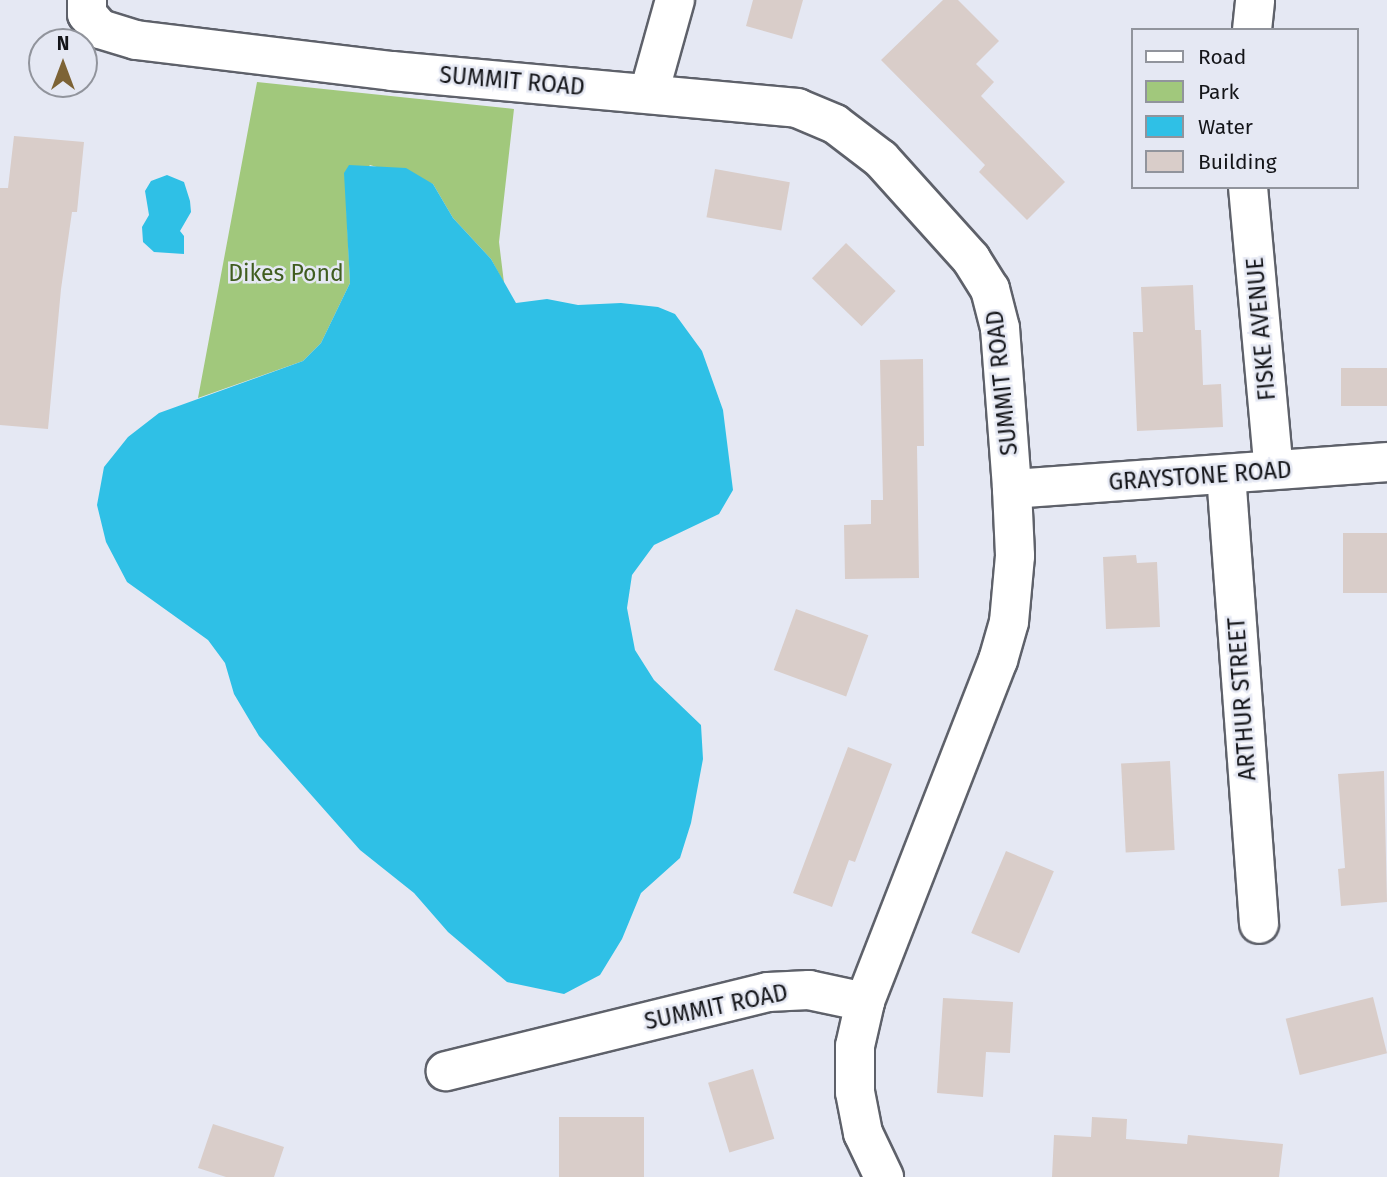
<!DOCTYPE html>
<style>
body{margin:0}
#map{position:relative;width:1387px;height:1177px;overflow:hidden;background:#e5e8f3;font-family:"Fira Sans",sans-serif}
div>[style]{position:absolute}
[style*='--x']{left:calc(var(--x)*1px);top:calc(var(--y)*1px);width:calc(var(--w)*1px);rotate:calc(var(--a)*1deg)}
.green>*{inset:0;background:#a1c87c}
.water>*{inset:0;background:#2fc0e6}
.building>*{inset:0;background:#d9cdc9;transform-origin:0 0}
.roads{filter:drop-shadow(2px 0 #5e616a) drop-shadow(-2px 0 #5e616a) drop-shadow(0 2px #5e616a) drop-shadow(0 -2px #5e616a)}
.minor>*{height:38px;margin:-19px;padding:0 19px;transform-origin:19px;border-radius:19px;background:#fff}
span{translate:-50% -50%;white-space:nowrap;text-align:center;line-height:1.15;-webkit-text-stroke:5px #e5e8f3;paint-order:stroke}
.street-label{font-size:23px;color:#141519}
.park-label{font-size:23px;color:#405d20}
.legend{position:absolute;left:1131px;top:28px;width:228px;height:161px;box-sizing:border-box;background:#e5e8f3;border:2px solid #91949c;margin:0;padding:9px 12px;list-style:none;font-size:21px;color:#141519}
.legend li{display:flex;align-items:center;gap:14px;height:35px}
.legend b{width:35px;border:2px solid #91949c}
.north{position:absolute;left:28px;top:28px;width:70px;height:70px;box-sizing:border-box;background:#e5e8f3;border:2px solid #91949c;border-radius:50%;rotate:0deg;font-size:19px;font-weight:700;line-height:28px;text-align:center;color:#141519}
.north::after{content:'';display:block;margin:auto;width:24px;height:32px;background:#7d6335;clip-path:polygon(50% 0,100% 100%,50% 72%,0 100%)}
</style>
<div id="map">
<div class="green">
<i style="clip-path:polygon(257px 82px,514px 109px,499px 242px,504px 283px,491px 259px,453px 218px,433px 184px,370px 165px,346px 196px,350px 283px,321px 343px,303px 361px,198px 398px)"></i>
</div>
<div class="water">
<i style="clip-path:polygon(349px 165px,406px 168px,433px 184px,453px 218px,491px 259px,516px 303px,547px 299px,578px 305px,621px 303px,658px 307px,675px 314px,702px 351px,723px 410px,733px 490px,719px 514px,654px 545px,632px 575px,627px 608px,635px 650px,654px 680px,701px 725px,703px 759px,691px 823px,680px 858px,641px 893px,622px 939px,600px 975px,564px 994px,507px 982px,448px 932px,414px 893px,360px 850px,259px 736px,234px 694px,225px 663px,208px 640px,127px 582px,106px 542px,97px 505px,104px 467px,128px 437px,159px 413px,303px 361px,321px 343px,350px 283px,344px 173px)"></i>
<i style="clip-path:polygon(167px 175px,184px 182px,190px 201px,191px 212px,180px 231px,184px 236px,184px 254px,154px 252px,143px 242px,142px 227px,149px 215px,145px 191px,151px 181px)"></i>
</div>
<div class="building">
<i style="clip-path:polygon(753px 0,803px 0,792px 39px,746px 26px)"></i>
<i style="clip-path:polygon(943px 0,958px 0,999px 41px,976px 64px,994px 82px,981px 96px,1065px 182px,1027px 220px,979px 172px,985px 165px,881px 60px)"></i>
<i style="clip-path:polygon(14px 136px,84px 142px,77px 212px,72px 212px,61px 289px,48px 429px,0 425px,0 188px,8px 188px)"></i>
<i style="left:715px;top:169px;width:76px;height:49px;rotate:10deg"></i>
<i style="left:846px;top:243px;width:69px;height:49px;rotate:44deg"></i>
<i style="clip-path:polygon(1193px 285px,1195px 330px,1201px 330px,1203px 385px,1221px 384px,1223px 427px,1137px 431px,1133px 332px,1143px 332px,1141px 287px)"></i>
<i style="clip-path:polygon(923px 359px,924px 446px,917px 446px,919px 578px,845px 579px,844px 525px,871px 524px,871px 500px,883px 500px,880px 360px)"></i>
<i style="left:1387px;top:368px;width:38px;height:46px;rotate:90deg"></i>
<i style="left:1387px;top:533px;width:60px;height:44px;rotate:90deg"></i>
<i style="clip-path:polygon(1136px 555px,1137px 563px,1157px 562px,1160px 627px,1106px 629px,1103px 557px)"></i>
<i style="left:796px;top:609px;width:77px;height:65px;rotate:20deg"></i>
<i style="clip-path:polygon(848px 747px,892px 764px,855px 862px,849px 860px,832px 907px,793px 893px)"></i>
<i style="left:1170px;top:761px;width:89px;height:49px;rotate:87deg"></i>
<i style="clip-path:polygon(1384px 771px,1387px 902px,1341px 906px,1338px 869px,1345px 868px,1338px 774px)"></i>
<i style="left:1006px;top:851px;width:52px;height:89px;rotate:23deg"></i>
<i style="left:1373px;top:997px;width:58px;height:90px;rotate:76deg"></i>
<i style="clip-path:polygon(943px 998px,1013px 1002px,1010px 1053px,986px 1052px,983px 1097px,937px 1093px)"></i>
<i style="left:753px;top:1069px;width:73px;height:47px;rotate:73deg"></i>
<i style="left:644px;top:1117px;width:60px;height:85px;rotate:90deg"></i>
<i style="clip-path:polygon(1092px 1117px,1127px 1119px,1126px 1139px,1187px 1144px,1188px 1135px,1283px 1144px,1279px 1177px,1052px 1177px,1054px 1135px,1091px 1137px)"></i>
<i style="clip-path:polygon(213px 1124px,284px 1147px,274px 1177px,226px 1177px,198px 1168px)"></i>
</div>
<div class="roads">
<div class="minor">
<i style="--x:87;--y:0;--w:14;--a:90"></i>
<i style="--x:87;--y:14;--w:20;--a:49"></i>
<i style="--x:100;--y:29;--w:38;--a:17"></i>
<i style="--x:136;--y:40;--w:258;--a:6.9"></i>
<i style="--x:392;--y:71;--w:407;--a:5.2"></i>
<i style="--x:797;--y:108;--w:41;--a:22.8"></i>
<i style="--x:835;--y:124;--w:58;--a:37.3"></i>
<i style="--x:881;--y:159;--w:135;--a:48"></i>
<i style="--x:971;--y:259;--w:36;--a:58"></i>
<i style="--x:990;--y:289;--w:40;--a:75.6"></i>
<i style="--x:1000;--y:328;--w:161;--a:85.7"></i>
<i style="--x:1012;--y:489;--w:67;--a:87.4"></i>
<i style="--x:1015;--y:556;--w:66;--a:95.2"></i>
<i style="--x:1009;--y:622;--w:40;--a:106"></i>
<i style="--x:998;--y:660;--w:367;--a:111.3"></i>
<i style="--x:865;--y:1002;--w:57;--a:-167.9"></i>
<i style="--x:809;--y:990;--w:41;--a:177.2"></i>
<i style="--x:768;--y:992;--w:332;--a:166.2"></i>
<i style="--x:1252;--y:30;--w:30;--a:-84"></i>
<i style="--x:649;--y:93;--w:97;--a:-74.4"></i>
<i style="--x:1248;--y:187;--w:284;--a:84.8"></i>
<i style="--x:1226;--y:474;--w:451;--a:85.8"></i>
<i style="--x:1012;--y:489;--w:376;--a:-4.1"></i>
<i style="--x:865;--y:1002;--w:45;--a:102.8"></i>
<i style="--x:855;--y:1046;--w:46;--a:90"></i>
<i style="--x:855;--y:1092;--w:42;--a:79"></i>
<i style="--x:863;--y:1133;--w:49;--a:64.5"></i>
</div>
</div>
<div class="street-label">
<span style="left:512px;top:81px;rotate:5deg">SUMMIT ROAD</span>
<span style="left:1261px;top:329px;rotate:-95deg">FISKE AVENUE</span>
<span style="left:1002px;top:383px;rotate:-96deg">SUMMIT ROAD</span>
<span style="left:1200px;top:476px;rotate:-4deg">GRAYSTONE ROAD</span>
<span style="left:1242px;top:699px;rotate:-94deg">ARTHUR STREET</span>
<span style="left:716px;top:1007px;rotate:-12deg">SUMMIT ROAD</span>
</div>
<div class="park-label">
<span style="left:286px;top:273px">Dikes Pond</span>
</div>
<ul class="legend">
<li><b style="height:9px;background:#fff"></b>Road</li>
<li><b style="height:19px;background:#a1c87c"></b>Park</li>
<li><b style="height:19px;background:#2fc0e6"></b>Water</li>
<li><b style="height:19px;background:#d9cdc9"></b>Building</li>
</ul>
<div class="north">N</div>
</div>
